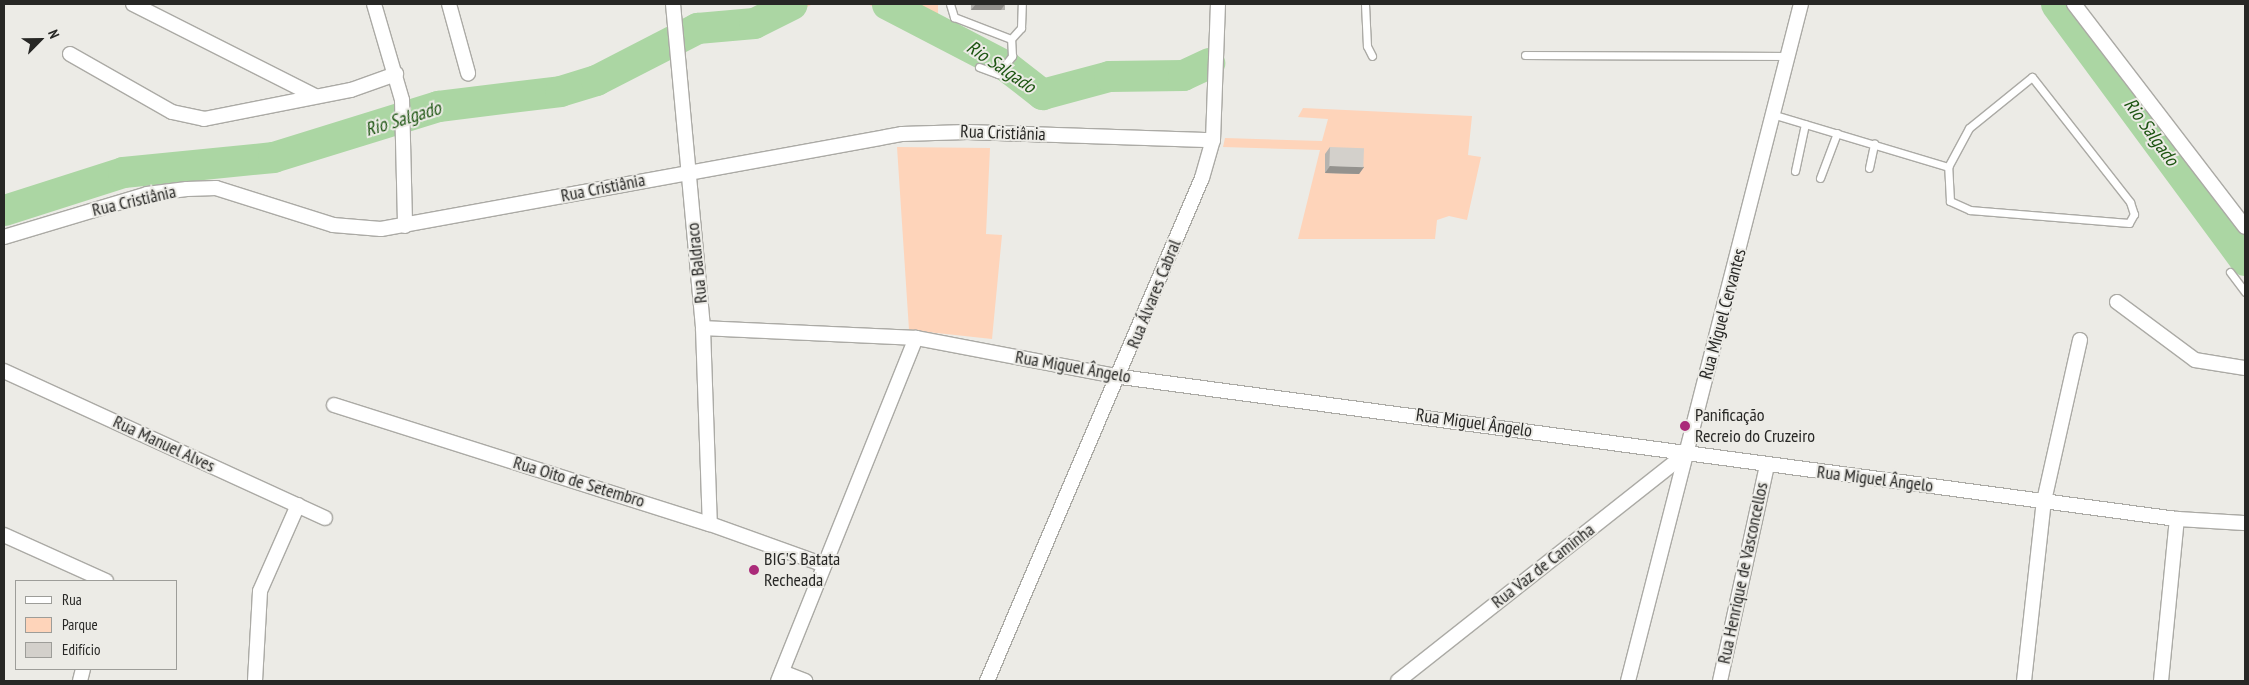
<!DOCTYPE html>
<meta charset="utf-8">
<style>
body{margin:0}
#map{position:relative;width:2249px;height:685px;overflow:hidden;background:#ecebe6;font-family:"PT Sans Narrow",sans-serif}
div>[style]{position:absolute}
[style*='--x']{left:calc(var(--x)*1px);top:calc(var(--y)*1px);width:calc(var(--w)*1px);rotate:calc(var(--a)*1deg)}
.green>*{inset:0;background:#fed4ba}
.river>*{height:31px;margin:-15.5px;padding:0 15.5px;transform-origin:15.5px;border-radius:15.5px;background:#abd6a3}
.roads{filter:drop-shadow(1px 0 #abaaa5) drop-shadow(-1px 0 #abaaa5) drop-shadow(0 1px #abaaa5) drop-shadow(0 -1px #abaaa5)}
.lane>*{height:7px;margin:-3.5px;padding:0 3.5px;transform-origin:3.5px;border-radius:3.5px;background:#fff}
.street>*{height:14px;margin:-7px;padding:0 7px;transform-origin:7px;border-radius:7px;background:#fff}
.wall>*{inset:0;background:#b5b3af;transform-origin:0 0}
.shaded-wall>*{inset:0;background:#94928e}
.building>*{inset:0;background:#d3d0cb;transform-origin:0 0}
.dots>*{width:14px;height:14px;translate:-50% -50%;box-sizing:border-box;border:2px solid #ecebe6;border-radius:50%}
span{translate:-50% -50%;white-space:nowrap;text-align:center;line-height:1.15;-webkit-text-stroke:4px #ecebe6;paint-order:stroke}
.street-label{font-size:18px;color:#272725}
.poi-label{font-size:18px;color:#272725}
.left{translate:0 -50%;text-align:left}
.water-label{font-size:19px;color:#1d5512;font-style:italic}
.frame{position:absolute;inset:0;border:5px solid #272725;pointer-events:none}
.legend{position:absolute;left:15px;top:580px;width:162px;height:90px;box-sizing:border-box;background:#ecebe6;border:1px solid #9d9d99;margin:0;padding:6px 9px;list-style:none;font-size:15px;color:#272725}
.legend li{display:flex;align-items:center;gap:10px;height:25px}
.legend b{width:25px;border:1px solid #9d9d99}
.north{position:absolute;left:15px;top:15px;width:50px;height:50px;-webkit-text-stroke:4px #ecebe6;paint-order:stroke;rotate:67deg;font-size:14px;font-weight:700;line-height:20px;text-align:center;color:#272725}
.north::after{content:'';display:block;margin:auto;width:18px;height:22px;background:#272725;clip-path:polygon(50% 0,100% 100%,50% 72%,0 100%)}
</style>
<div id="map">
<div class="green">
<i style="clip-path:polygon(779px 4px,811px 5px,762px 29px,692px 37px,691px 27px,739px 19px,741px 23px,759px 18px,758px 14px)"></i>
<i style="clip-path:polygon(867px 4px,938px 4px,938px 35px,885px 17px,884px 11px)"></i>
<i style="clip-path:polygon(1303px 108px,1472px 116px,1468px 155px,1481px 157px,1467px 220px,1449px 216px,1437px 220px,1435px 239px,1298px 239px,1320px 150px,1223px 147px,1225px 138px,1322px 141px,1328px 119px,1298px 117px)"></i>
<i style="clip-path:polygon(897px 147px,990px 148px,986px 234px,1002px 235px,992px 339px,909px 330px)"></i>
</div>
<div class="river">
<i style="--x:887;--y:4;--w:134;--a:27.5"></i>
<i style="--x:1006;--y:66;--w:46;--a:37.9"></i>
<i style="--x:1042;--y:94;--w:69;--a:-15"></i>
<i style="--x:1109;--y:76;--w:74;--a:-0.8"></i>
<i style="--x:1183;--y:75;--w:29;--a:-25"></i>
<i style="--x:2056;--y:4;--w:318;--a:53.6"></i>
<i style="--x:4;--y:210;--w:125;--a:-17.7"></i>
<i style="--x:123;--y:172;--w:151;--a:-5.7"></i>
<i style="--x:273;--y:157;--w:173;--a:-17.2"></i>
<i style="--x:438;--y:106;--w:123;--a:-7"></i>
<i style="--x:560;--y:91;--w:38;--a:-17"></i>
<i style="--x:596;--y:80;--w:114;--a:-27.2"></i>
<i style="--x:697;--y:28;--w:57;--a:-5"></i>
<i style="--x:754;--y:23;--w:42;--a:-26.6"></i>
</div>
<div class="roads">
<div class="lane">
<i style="--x:950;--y:4;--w:14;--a:73"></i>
<i style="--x:954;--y:17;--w:61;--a:21.1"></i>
<i style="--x:1011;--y:39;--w:15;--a:-48"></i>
<i style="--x:1021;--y:28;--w:24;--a:-88"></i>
<i style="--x:1365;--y:4;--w:42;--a:87.3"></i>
<i style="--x:1367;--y:46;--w:11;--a:63"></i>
<i style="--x:1525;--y:55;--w:265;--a:0.2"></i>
<i style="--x:979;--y:67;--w:20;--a:20"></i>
<i style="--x:998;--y:74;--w:23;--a:-52"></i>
<i style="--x:1012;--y:56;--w:17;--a:-93"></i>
<i style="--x:2032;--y:77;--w:159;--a:51.9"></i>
<i style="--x:2130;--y:202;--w:13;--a:72"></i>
<i style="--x:2134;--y:214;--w:10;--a:119"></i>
<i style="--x:2129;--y:223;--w:160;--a:-175.3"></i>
<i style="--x:1970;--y:210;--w:22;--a:-156"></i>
<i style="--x:1950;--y:201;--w:34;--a:-93"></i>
<i style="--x:1948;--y:167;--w:44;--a:-61.7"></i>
<i style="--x:1969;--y:128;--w:81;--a:-39"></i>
<i style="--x:1775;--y:115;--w:181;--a:16.7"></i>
<i style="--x:1869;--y:168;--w:25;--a:-78"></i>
<i style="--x:1795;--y:171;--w:48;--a:-78"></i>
<i style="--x:1820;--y:178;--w:48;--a:-69.3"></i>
<i style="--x:2230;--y:272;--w:25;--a:53"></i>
</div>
<div class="street">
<i style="--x:133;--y:4;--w:204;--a:26.8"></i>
<i style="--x:374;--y:4;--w:100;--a:73.7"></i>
<i style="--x:402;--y:100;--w:126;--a:88.6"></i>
<i style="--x:449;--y:4;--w:72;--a:74.6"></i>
<i style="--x:673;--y:4;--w:325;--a:84.7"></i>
<i style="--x:703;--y:328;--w:196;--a:88"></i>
<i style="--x:2074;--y:4;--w:281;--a:52.5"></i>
<i style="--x:70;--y:54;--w:117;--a:29.6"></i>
<i style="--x:172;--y:112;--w:33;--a:12"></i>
<i style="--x:204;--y:119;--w:150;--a:-11.2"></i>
<i style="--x:351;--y:90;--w:48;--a:-19.6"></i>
<i style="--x:4;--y:237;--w:149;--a:-16.7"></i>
<i style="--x:147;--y:194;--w:40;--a:-7.1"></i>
<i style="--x:187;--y:189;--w:29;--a:-2"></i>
<i style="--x:216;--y:188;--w:123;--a:17.5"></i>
<i style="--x:333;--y:225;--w:48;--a:4.8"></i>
<i style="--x:381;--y:229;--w:530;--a:-10.33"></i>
<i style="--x:902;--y:134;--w:65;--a:-1.8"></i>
<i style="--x:967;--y:132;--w:246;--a:1.9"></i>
<i style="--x:2117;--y:302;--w:97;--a:36.6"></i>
<i style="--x:2195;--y:360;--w:51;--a:9.1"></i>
<i style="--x:703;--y:328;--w:213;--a:2.7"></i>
<i style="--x:916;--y:338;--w:209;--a:10.8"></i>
<i style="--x:1121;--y:377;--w:1066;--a:7.66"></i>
<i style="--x:2177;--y:519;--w:68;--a:3.4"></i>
<i style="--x:4;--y:371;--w:353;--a:24.6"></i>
<i style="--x:334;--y:405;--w:394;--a:17.6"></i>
<i style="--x:710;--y:524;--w:119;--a:19.7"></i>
<i style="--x:4;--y:535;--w:112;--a:24.3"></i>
<i style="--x:782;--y:672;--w:25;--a:21"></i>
<i style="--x:80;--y:681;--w:12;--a:-76"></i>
<i style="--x:255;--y:681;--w:90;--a:-86.8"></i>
<i style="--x:260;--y:591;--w:94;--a:-66.2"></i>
<i style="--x:778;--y:681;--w:370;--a:-68.1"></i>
<i style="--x:987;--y:681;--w:547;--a:-66.86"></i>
<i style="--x:1202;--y:178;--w:40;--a:-74"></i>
<i style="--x:1213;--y:140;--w:136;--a:-87.9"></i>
<i style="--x:1398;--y:681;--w:370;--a:-38.3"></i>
<i style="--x:1628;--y:681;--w:699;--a:-75.67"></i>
<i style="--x:1720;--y:681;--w:221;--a:-77.7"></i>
<i style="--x:2024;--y:681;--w:181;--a:-83.7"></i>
<i style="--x:2044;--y:501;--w:165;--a:-77.4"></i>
<i style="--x:2161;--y:681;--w:163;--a:-84.4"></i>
</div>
</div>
<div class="wall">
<i style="left:971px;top:4px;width:34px;height:6px"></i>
<i style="clip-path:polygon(1330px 147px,1364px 167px,1359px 174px,1325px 173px,1325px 154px)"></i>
</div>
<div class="shaded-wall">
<i style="clip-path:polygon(976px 4px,1005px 4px,1001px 10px,971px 10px)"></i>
<i style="clip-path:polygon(1330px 166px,1364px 167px,1359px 174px,1325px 173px)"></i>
</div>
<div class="building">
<i style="left:1330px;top:147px;width:34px;height:19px;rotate:2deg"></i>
</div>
<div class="dots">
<i style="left:1685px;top:426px;background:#aa2a79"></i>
<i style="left:754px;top:570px;background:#aa2a79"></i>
</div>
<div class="street-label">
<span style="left:1003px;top:133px;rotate:2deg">Rua Cristiânia</span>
<span style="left:603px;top:188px;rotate:-11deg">Rua Cristiânia</span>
<span style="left:134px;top:201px;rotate:-13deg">Rua Cristiânia</span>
<span style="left:697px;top:263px;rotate:-96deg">Rua Baldraco</span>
<span style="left:1154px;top:294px;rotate:-68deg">Rua Álvares Cabral</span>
<span style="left:1723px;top:314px;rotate:-75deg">Rua Miguel Cervantes</span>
<span style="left:1073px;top:367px;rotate:10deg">Rua Miguel Ângelo</span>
<span style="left:1474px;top:423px;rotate:8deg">Rua Miguel Ângelo</span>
<span style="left:164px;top:444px;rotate:25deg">Rua Manuel Alves</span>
<span style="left:1875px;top:479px;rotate:7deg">Rua Miguel Ângelo</span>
<span style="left:579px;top:482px;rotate:17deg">Rua Oito de Setembro</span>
<span style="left:1543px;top:566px;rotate:-38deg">Rua Vaz de Caminha</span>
<span style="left:1743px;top:573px;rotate:-78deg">Rua Henrique de Vasconcellos</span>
</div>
<div class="poi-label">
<span class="left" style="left:1695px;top:426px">Panificação<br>Recreio do Cruzeiro</span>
<span class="left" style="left:764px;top:570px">BIG'S Batata<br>Recheada</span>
</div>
<div class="water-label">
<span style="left:1001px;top:67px;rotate:34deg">Rio Salgado</span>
<span style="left:403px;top:119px;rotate:-17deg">Rio Salgado</span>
<span style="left:2151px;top:132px;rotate:54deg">Rio Salgado</span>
</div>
<div class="frame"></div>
<ul class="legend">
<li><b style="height:6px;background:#fff"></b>Rua</li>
<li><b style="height:14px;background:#fed4ba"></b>Parque</li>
<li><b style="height:14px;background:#d3d0cb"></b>Edifício</li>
</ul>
<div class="north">N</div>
</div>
